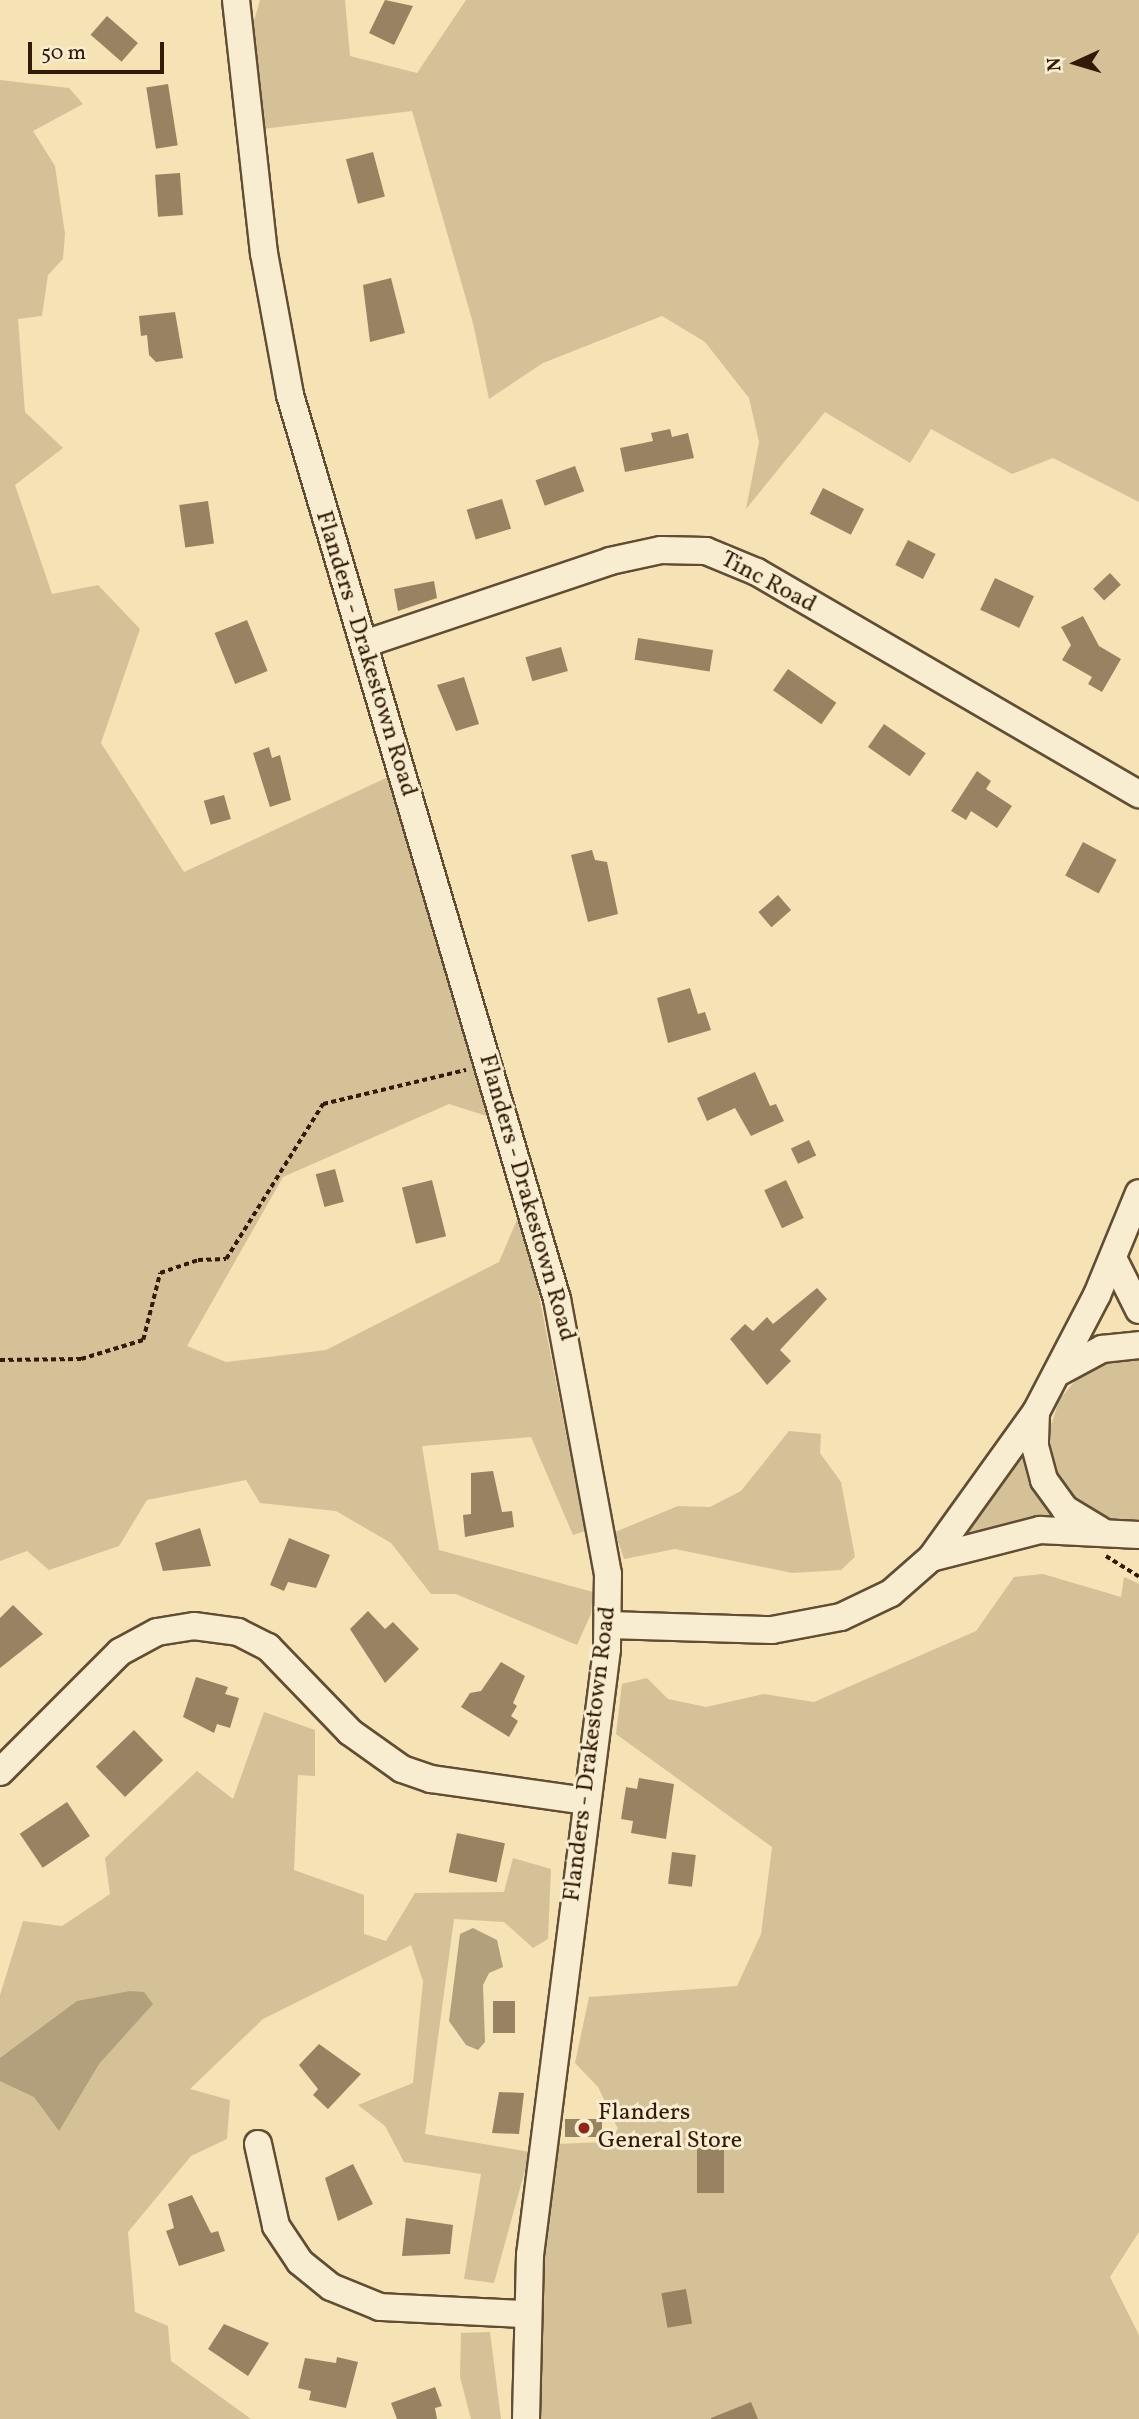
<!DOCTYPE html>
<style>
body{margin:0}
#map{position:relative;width:1139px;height:2419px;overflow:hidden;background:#f5e3b6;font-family:Vollkorn,serif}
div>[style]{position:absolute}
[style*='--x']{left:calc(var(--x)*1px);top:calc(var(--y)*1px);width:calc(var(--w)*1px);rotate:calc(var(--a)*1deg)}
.green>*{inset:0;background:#d4c198}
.water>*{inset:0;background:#b29f7b}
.building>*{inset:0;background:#978362;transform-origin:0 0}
.path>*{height:3.5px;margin-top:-1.75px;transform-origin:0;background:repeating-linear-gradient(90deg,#311b08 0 5px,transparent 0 8.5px)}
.roads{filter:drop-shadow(2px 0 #624d34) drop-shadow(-2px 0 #624d34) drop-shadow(0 2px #624d34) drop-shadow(0 -2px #624d34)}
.minor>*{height:26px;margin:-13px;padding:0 13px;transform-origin:13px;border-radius:13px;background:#f8edd0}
.dots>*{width:19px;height:19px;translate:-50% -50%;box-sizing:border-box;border:4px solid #f8edd0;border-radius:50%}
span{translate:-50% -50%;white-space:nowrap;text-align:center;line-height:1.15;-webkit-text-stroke:6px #f8edd0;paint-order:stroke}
.street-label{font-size:24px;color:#311b08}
.poi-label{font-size:24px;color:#311b08}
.left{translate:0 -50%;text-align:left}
.north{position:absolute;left:1041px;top:28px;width:70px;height:70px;-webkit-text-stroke:5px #f8edd0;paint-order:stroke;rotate:266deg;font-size:19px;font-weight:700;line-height:28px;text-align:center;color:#311b08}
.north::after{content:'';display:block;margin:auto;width:24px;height:32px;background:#311b08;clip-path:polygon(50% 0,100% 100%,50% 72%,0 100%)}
.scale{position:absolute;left:28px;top:42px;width:136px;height:32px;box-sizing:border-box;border:4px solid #311b08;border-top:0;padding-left:9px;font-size:21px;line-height:24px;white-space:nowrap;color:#311b08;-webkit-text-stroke:5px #f8edd0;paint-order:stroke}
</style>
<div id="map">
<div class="green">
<i style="clip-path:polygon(260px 0,345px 0,350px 56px,417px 73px,466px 0,1139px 0,1139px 502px,1053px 458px,1012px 474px,931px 429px,910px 463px,825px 412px,746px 509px,759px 442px,749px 398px,705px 342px,662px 316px,543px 363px,489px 399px,473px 323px,412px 111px,262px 129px,251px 31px)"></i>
<i style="clip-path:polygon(0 80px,69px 88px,83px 104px,33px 131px,55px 166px,65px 234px,63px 259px,48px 275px,42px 316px,18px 319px,25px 412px,63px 448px,15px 485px,52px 594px,98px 585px,140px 629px,101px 743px,184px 872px,388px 777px,493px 1118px,449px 1104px,283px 1177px,187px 1346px,226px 1362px,326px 1350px,499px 1262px,522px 1208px,585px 1531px,573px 1535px,531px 1437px,422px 1446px,439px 1550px,593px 1592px,591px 1614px,577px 1645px,456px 1594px,431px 1594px,391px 1543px,336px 1511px,260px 1503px,246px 1480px,147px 1500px,119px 1546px,49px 1570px,27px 1551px,0 1561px)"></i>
<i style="clip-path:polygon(1139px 1357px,1139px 1522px,1119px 1522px,1075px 1501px,1055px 1473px,1049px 1432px,1059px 1400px,1080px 1375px,1102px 1362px)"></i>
<i style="clip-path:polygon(789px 1431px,821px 1434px,820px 1453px,841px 1482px,855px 1557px,841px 1570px,792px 1573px,675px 1549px,624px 1559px,615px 1532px,678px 1506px,710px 1507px,741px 1491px)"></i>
<i style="clip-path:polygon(1024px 1454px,1034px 1489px,1055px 1517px,965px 1533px)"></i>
<i style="clip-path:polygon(1043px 1574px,1121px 1597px,1124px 1577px,1139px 1584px,1139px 2232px,1110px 2277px,1139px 2335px,1139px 2419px,537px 2419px,534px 2301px,556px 2144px,605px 2142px,618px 2129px,598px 2087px,575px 2063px,589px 1997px,737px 1986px,761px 1934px,772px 1847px,616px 1734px,622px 1684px,647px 1678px,668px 1699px,706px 1707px,764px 1694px,814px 1702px,976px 1631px,1014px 1577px)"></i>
<i style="clip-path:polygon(264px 1712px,315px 1730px,315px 1776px,298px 1775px,294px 1870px,364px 1895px,364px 1934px,386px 1941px,415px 1893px,504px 1892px,513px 1858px,551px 1869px,548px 1939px,533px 1948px,504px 1922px,454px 1919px,425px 2134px,530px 2152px,494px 2283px,464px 2279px,481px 2174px,404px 2162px,385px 2126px,358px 2105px,413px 2083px,423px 1981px,411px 1945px,263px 2019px,190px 2089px,230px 2100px,227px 2139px,191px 2156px,128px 2232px,135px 2312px,168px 2326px,171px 2361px,251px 2419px,0 2419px,0 1995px,23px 1921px,62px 1926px,110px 1894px,105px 1858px,197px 1771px,233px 1799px)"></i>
<i style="clip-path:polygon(490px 2332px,501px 2419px,471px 2419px,460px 2377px,461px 2333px)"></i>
</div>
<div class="water">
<i style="clip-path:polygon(473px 1928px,497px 1940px,503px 1967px,489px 1973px,483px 1985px,485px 2042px,478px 2050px,466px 2045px,449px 2021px,460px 1934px)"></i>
<i style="clip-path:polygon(130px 1991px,144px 1992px,153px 2004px,99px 2064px,59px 2131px,34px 2097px,0 2081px,0 2058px,77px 2001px)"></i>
</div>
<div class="building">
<i style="clip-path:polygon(385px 0,413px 6px,394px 45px,369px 33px)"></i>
<i style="left:107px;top:16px;width:41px;height:25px;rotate:41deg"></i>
<i style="left:168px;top:84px;width:62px;height:22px;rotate:81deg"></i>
<i style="left:373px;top:152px;width:46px;height:28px;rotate:75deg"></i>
<i style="left:180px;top:173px;width:42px;height:25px;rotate:86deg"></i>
<i style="clip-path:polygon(391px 278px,405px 333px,370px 342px,363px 285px)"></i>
<i style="clip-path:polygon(175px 312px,183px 358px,156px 362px,149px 355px,147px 335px,141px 336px,139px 316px)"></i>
<i style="clip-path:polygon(670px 429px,672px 437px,688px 433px,694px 458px,625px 472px,620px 448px,653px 441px,651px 433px)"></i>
<i style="left:575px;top:466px;width:27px;height:42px;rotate:70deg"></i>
<i style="left:823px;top:488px;width:46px;height:29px;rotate:27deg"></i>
<i style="left:502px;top:499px;width:31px;height:37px;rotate:73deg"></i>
<i style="left:208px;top:501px;width:43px;height:29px;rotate:82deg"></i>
<i style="left:908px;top:540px;width:31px;height:28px;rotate:27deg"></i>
<i style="left:1110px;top:573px;width:16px;height:23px;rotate:47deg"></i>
<i style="left:995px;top:578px;width:43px;height:35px;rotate:25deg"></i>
<i style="clip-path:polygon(434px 581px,437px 598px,398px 611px,394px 589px)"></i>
<i style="clip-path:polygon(1083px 616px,1099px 646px,1121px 659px,1102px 692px,1088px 684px,1092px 677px,1062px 660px,1071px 645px,1061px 627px)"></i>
<i style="left:247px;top:620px;width:55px;height:35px;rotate:68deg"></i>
<i style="left:638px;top:638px;width:76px;height:22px;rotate:9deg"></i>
<i style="left:561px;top:647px;width:25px;height:37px;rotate:74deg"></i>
<i style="left:788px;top:669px;width:59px;height:26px;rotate:35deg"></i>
<i style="clip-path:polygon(464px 677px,479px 724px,456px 731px,437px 685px)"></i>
<i style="left:884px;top:724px;width:51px;height:28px;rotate:35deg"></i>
<i style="clip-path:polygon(269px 747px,272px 758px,280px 755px,291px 800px,270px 807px,253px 753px)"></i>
<i style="clip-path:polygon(977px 771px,991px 781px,986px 789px,1012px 806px,997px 828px,971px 811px,966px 820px,951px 811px)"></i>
<i style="left:224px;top:795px;width:25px;height:21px;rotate:74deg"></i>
<i style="left:1083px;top:842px;width:38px;height:38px;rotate:28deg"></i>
<i style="clip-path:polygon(592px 850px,595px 860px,607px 862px,618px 914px,588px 922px,571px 855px)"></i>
<i style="left:778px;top:895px;width:20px;height:26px;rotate:49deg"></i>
<i style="clip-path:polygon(690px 988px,698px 1014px,705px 1012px,711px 1030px,668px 1043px,657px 998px)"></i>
<i style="clip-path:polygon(755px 1072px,770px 1106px,776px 1104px,784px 1121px,751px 1136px,735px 1108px,707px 1121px,697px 1098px)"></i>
<i style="left:809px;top:1140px;width:17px;height:20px;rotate:65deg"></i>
<i style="left:335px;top:1169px;width:34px;height:20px;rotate:75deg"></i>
<i style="left:432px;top:1180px;width:58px;height:31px;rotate:76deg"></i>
<i style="left:786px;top:1180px;width:42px;height:24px;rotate:65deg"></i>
<i style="clip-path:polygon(817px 1288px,827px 1299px,780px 1350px,791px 1361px,767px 1385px,730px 1339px,745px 1324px,753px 1331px,767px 1317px,773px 1324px)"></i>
<i style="clip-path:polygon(493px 1471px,502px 1512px,512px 1511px,514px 1527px,465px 1537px,463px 1515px,471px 1514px,471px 1473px)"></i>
<i style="clip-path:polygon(200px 1528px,211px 1566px,163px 1571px,155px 1543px)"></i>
<i style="clip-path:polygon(289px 1538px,330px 1555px,316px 1588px,288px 1582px,284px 1591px,270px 1585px)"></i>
<i style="clip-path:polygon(13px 1605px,43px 1634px,0 1668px,0 1618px)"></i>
<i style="clip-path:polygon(368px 1611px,385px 1629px,393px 1622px,419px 1649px,385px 1683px,350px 1629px)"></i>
<i style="clip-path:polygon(501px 1662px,525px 1676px,513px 1703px,517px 1706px,511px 1716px,518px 1721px,509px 1737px,461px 1707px,470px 1693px,481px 1691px)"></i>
<i style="clip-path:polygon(196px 1677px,228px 1687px,225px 1694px,239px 1698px,230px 1728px,217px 1724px,214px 1733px,183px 1717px)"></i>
<i style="left:134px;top:1730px;width:42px;height:53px;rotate:46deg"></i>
<i style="clip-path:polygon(639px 1778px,674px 1784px,666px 1839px,631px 1833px,633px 1821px,621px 1819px,626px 1787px,637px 1789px)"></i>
<i style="left:67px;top:1802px;width:41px;height:57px;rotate:56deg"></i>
<i style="left:457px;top:1833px;width:49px;height:40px;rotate:12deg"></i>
<i style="left:672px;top:1852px;width:24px;height:32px;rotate:7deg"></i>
<i style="left:493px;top:2001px;width:22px;height:32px"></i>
<i style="clip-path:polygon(319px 2044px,361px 2074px,328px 2109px,313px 2095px,318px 2089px,299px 2065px)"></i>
<i style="clip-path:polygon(499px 2092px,524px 2093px,519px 2134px,492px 2133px)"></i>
<i style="left:565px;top:2119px;width:37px;height:18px"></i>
<i style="left:697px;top:2142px;width:27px;height:51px"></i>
<i style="clip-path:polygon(353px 2164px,373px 2204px,338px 2221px,325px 2178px)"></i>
<i style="clip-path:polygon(192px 2195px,211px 2233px,218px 2231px,225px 2251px,179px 2266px,166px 2231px,174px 2228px,168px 2204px)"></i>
<i style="clip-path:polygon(406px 2218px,453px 2225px,450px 2254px,402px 2256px)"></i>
<i style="left:686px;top:2289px;width:35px;height:25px;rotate:80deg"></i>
<i style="clip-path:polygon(224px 2324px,269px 2343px,248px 2376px,208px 2349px)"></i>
<i style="clip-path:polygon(337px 2357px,358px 2362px,346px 2408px,309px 2400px,311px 2391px,298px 2388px,305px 2358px,336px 2363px)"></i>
<i style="clip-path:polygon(435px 2387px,442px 2406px,435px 2408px,437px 2419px,397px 2419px,391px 2403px)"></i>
<i style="clip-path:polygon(751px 2402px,758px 2419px,711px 2419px,711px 2418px)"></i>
</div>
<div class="path">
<i style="--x:0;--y:1360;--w:81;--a:-0.7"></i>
<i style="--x:81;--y:1359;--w:65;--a:-17"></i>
<i style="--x:143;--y:1340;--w:69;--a:-75.8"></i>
<i style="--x:160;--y:1273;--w:40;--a:-18.9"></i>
<i style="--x:198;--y:1260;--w:28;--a:-2"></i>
<i style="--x:226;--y:1259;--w:183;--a:-58"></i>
<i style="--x:323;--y:1104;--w:147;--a:-13.4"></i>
<i style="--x:1106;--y:1556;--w:39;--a:32"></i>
</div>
<div class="roads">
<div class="minor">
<i style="--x:236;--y:0;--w:255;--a:83.7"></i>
<i style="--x:264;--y:253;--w:144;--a:79.6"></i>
<i style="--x:290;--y:395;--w:943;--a:73.55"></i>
<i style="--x:557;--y:1299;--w:280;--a:79.5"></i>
<i style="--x:608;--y:1574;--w:75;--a:90.8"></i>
<i style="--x:607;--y:1649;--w:611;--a:97.24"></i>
<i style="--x:530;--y:2255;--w:164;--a:91.4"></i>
<i style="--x:364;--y:644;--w:260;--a:-18.6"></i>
<i style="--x:610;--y:561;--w:52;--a:-12.2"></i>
<i style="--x:661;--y:550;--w:45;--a:1.3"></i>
<i style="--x:706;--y:551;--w:55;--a:22.4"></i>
<i style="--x:757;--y:572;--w:442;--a:30.2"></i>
<i style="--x:1113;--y:1258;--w:58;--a:63.4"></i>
<i style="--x:1061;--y:1371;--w:47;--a:-28.2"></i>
<i style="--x:1102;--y:1349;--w:37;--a:-6"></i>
<i style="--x:1036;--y:1412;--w:34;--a:92"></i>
<i style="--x:1035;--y:1446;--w:35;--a:75"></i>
<i style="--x:1044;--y:1480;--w:36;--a:54"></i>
<i style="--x:1065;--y:1509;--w:41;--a:31"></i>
<i style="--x:931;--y:1558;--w:113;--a:-14.4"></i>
<i style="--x:1040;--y:1530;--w:99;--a:2.9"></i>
<i style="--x:609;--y:1625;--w:163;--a:1.8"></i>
<i style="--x:772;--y:1630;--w:70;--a:-10.7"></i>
<i style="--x:841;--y:1617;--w:55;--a:-25.6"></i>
<i style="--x:891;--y:1593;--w:53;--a:-41.2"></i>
<i style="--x:931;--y:1558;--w:180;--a:-54.3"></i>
<i style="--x:1036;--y:1412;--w:132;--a:-62.5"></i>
<i style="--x:1097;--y:1295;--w:110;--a:-67.6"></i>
<i style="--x:0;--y:1772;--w:170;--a:-45"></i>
<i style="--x:120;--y:1652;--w:42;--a:-28.4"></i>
<i style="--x:157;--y:1632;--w:37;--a:-9"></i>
<i style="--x:194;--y:1626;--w:44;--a:7.8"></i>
<i style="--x:238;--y:1632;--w:34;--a:27"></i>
<i style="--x:268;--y:1647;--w:118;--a:46"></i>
<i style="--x:350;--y:1732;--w:64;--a:35.4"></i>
<i style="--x:402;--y:1769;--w:31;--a:19"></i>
<i style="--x:431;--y:1779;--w:157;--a:8.1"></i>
<i style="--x:258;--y:2144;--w:84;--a:77.6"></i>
<i style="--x:276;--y:2226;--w:43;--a:56.3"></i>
<i style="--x:300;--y:2262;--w:40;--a:39"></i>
<i style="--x:331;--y:2287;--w:53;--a:22.2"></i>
<i style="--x:380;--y:2307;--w:145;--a:2.8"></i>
</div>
</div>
<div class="dots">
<i style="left:584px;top:2128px;background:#8f2418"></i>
</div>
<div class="street-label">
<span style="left:768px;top:583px;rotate:28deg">Tinc Road</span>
<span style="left:365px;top:654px;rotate:73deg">Flanders - Drakestown Road</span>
<span style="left:526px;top:1198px;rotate:74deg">Flanders - Drakestown Road</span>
<span style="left:591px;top:1754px;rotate:-83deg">Flanders - Drakestown Road</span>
</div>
<div class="poi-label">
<span class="left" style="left:598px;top:2128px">Flanders<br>General Store</span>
</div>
<div class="north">N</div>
<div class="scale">50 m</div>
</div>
